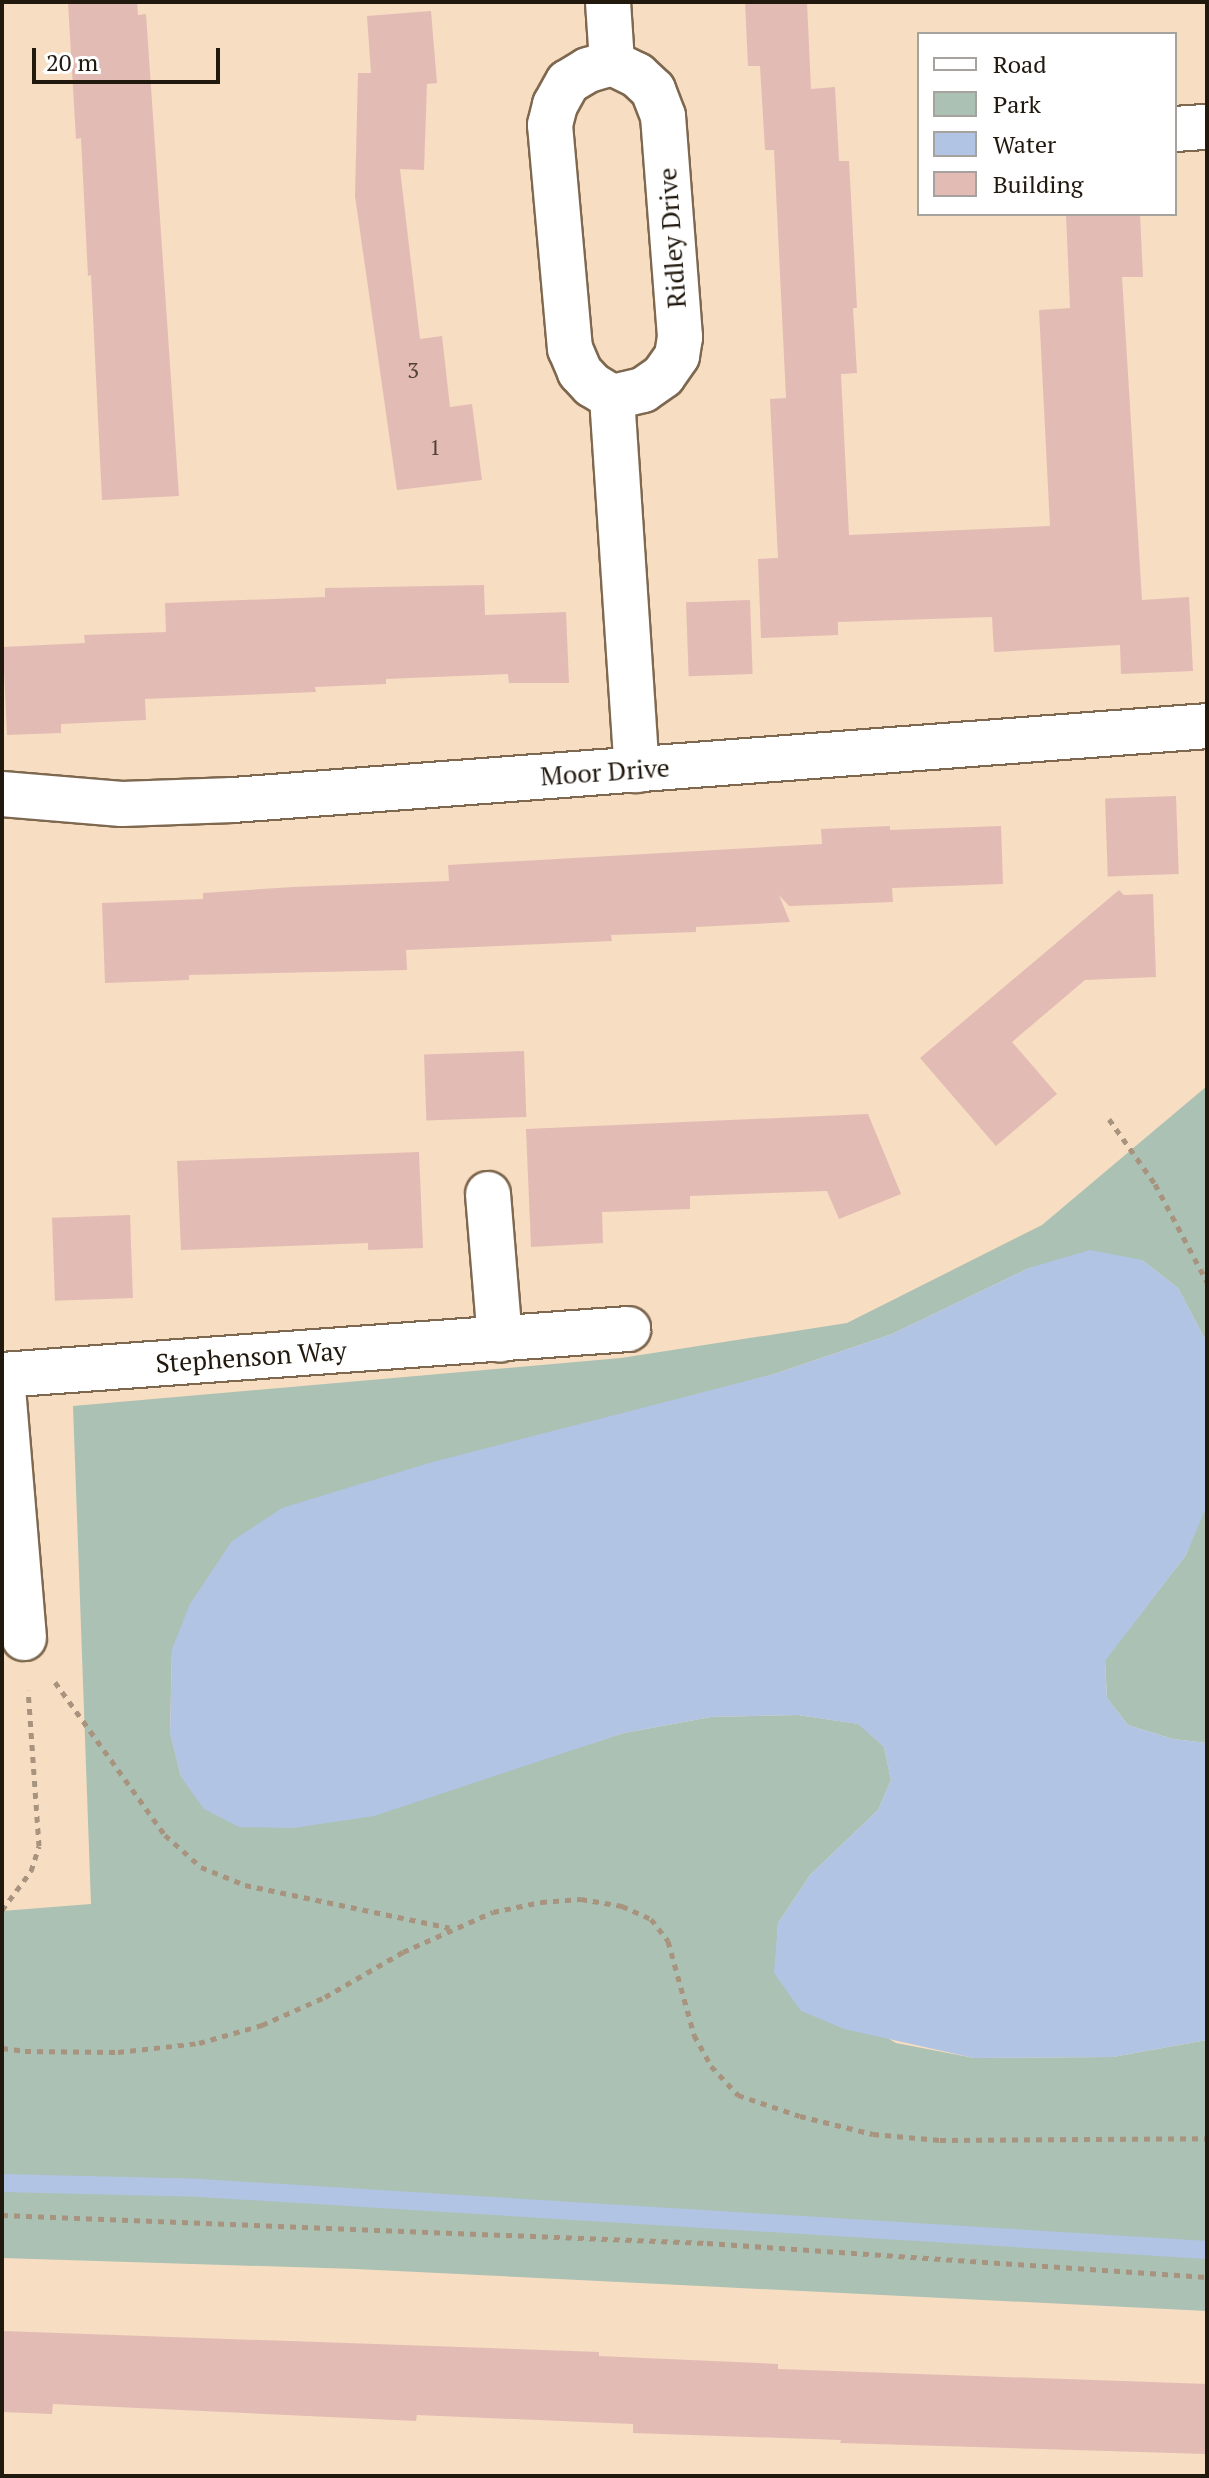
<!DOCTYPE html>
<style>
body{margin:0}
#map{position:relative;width:1209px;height:2478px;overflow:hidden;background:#f7ddc1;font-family:"PT Serif",serif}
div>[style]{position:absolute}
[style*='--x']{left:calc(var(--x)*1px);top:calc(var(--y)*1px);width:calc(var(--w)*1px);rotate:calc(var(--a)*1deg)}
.green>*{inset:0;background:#aac1b4}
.water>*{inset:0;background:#b2c4e3}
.stream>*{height:18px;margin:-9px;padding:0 9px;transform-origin:9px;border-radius:9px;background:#b2c4e3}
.building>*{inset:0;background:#e3bbb5;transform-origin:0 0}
.path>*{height:5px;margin-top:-2.5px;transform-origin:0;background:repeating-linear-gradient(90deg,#a7937e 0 6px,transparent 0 12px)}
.roads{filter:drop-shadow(2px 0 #7e684f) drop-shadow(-2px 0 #7e684f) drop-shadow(0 2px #7e684f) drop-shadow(0 -2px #7e684f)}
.street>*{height:44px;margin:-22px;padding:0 22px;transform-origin:22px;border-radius:22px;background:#fff}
span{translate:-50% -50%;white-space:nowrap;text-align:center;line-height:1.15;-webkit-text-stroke:6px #fff;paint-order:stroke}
.number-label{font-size:22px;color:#524138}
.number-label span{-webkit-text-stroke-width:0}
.street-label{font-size:26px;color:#21180e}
.frame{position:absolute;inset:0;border:4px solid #21180e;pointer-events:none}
.legend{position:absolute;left:917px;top:32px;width:260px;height:184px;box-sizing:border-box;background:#fff;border:2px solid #a6a39f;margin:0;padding:10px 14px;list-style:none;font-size:24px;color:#21180e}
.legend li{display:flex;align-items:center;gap:16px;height:40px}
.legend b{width:40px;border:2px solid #a6a39f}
.scale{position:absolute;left:32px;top:48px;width:188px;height:36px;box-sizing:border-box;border:4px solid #21180e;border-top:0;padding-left:10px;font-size:24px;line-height:28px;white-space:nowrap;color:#21180e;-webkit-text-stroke:6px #fff;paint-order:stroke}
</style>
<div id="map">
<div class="green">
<i style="clip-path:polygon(1207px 1086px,1207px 1343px,1178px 1288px,1142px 1260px,1029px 1268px,892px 1334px,774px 1374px,621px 1415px,172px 1649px,170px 1732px,181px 1777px,552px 1756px,624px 1733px,711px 1717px,798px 1715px,859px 1724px,884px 1747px,891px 1780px,878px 1810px,810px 1875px,778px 1923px,775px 1973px,896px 2043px,974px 2058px,1113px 2057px,1207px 2040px,1207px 2311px,356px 2269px,2px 2258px,2px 1911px,91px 1904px,73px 1406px,621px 1358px,847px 1323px,1042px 1225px)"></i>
<i style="clip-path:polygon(1207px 1500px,1207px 1743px,1173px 1739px,1128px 1725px,1107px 1698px,1105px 1660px,1186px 1555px)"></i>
</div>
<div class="water">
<i style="clip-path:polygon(1090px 1250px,1142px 1260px,1178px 1288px,1207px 1343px,1206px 1508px,1186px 1555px,1105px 1661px,1107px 1698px,1128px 1725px,1173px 1739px,1207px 1743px,1207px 2040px,1113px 2057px,974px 2058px,844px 2029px,801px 2011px,774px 1973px,778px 1923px,810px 1875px,878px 1810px,891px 1780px,884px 1747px,858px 1724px,798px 1715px,711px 1717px,624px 1733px,374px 1816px,293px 1828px,239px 1827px,204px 1809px,181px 1777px,170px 1733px,172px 1649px,190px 1604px,232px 1541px,282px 1508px,429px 1463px,774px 1374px,892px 1334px,1029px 1268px)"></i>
</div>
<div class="stream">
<i style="--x:2;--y:2183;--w:198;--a:1.4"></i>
<i style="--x:200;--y:2188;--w:1009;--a:3.52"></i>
</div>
<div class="building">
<i style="clip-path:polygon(68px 2px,137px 2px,138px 15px,146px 14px,179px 496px,102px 500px,91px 275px,88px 276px,81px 138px,76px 139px)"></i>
<i style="clip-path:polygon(745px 2px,807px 2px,811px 89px,835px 87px,839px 161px,849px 161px,857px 308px,853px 308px,857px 373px,841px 374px,849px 535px,1050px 526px,1039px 310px,1070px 308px,1066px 214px,1140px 214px,1143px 277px,1122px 277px,1142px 600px,1189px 597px,1193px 671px,1121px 674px,1120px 645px,994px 652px,992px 617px,838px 622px,838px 635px,761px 638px,758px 559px,778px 558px,770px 399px,786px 398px,774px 150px,765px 150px,760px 66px,748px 66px)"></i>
<i style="clip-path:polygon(431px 11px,437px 83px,427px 84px,424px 170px,400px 169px,420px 339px,442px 336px,450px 407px,472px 404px,482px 480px,397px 490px,355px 196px,358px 73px,371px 73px,367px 16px)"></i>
<i style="clip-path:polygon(484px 585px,485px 615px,566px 612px,569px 683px,509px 683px,508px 674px,386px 679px,386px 684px,315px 687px,316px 692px,145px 699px,146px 720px,61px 724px,61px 733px,7px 735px,3px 647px,85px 643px,84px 635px,166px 632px,165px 603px,325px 597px,325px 588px)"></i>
<i style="left:750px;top:600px;width:74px;height:64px;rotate:88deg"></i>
<i style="left:1176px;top:796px;width:78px;height:71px;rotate:88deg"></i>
<i style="clip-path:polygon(890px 826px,890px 830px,1001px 826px,1003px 884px,892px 888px,893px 902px,789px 906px,779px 895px,790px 922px,696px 927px,696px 932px,611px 935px,612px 941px,406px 950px,407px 970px,189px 975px,189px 980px,105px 983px,102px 903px,203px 899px,203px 893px,293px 887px,449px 881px,448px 865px,822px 844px,821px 829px)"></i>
<i style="clip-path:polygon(1119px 890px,1124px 895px,1153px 894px,1156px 977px,1085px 980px,1012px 1042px,1057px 1094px,996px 1146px,920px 1058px)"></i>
<i style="left:524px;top:1051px;width:66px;height:100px;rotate:88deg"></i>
<i style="clip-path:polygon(868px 1114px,901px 1194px,839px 1219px,827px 1191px,690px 1196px,690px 1209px,602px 1212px,603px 1243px,531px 1247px,526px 1129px)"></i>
<i style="clip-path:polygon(419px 1152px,423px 1248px,368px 1250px,368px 1243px,181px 1250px,177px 1161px)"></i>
<i style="left:130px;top:1215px;width:83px;height:78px;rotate:88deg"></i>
<i style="clip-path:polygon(2px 2331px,599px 2352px,599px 2356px,778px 2364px,778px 2369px,1207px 2384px,1207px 2454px,840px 2443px,841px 2440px,633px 2433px,633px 2424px,417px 2415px,416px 2421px,53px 2404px,52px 2414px,2px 2412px)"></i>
</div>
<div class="path">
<i style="--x:1109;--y:1119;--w:80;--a:54.7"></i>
<i style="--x:1155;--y:1184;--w:111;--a:62"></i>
<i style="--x:55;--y:1682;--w:188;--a:54.3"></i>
<i style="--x:165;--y:1835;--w:48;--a:41.6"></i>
<i style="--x:201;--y:1867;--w:48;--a:22.2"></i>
<i style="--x:245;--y:1885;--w:209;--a:11.8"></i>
<i style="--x:2;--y:1910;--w:49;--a:-53.4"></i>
<i style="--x:31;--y:1871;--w:26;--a:-72"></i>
<i style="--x:39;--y:1846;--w:156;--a:-94"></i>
<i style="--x:2;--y:2048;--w:23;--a:7"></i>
<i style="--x:25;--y:2051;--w:93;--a:0.6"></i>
<i style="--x:118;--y:2052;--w:81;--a:-6.3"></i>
<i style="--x:199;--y:2043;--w:66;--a:-15.9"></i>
<i style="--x:262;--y:2025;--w:69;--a:-24"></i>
<i style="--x:325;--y:1997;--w:90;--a:-30"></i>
<i style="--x:403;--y:1952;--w:98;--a:-24"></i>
<i style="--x:493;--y:1912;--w:49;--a:-11.8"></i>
<i style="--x:541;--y:1902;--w:40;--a:-4.3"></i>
<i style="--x:581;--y:1899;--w:42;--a:9.7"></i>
<i style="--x:622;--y:1906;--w:32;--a:24"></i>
<i style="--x:651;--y:1919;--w:28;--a:52"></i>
<i style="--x:668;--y:1941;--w:98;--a:74.5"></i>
<i style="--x:694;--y:2035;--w:35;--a:61"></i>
<i style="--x:711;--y:2066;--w:40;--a:47"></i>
<i style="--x:738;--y:2095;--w:65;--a:18.7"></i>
<i style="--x:800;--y:2116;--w:75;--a:13.9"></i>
<i style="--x:873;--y:2134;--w:67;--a:5.1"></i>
<i style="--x:940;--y:2140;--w:267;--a:-0.4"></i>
<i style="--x:2;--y:2215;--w:706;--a:2.27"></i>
<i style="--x:707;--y:2243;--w:501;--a:3.89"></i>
</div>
<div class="roads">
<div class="street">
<i style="--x:608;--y:2;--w:61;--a:86.2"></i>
<i style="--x:612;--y:63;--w:28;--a:26"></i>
<i style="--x:637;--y:75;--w:22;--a:43"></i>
<i style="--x:653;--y:90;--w:28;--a:69"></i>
<i style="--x:663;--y:116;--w:222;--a:85.6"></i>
<i style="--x:680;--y:337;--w:19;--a:99"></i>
<i style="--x:677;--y:356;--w:24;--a:125"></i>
<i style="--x:663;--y:376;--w:24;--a:145"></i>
<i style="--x:643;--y:390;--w:32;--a:167"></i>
<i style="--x:612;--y:397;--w:23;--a:-149"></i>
<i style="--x:592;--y:385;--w:18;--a:-133"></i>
<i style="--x:580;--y:372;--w:25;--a:-113"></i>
<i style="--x:570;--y:349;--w:225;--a:-95.1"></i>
<i style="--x:550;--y:125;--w:21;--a:-76"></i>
<i style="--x:555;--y:105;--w:26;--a:-61"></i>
<i style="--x:568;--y:82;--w:23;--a:-31"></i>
<i style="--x:588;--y:70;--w:25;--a:-16"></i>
<i style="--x:1175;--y:129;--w:32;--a:-4"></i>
<i style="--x:612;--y:397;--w:374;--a:86.2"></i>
<i style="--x:2;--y:794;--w:120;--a:4.8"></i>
<i style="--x:122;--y:804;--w:111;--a:-2.1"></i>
<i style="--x:233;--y:800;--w:977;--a:-4.34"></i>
<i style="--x:488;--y:1194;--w:146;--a:85.3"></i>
<i style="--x:2;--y:1375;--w:628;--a:-4.2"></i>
<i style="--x:2;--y:1376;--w:263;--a:85.2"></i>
</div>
</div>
<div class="number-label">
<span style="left:413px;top:370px">3</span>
<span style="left:435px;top:447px">1</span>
</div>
<div class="street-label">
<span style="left:672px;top:238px;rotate:-94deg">Ridley Drive</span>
<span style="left:605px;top:772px;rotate:-4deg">Moor Drive</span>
<span style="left:251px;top:1357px;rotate:-4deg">Stephenson Way</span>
</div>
<div class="frame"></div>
<ul class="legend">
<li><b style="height:10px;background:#fff"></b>Road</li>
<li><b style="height:22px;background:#aac1b4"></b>Park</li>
<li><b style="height:22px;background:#b2c4e3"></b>Water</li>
<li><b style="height:22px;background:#e3bbb5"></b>Building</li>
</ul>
<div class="scale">20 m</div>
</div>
